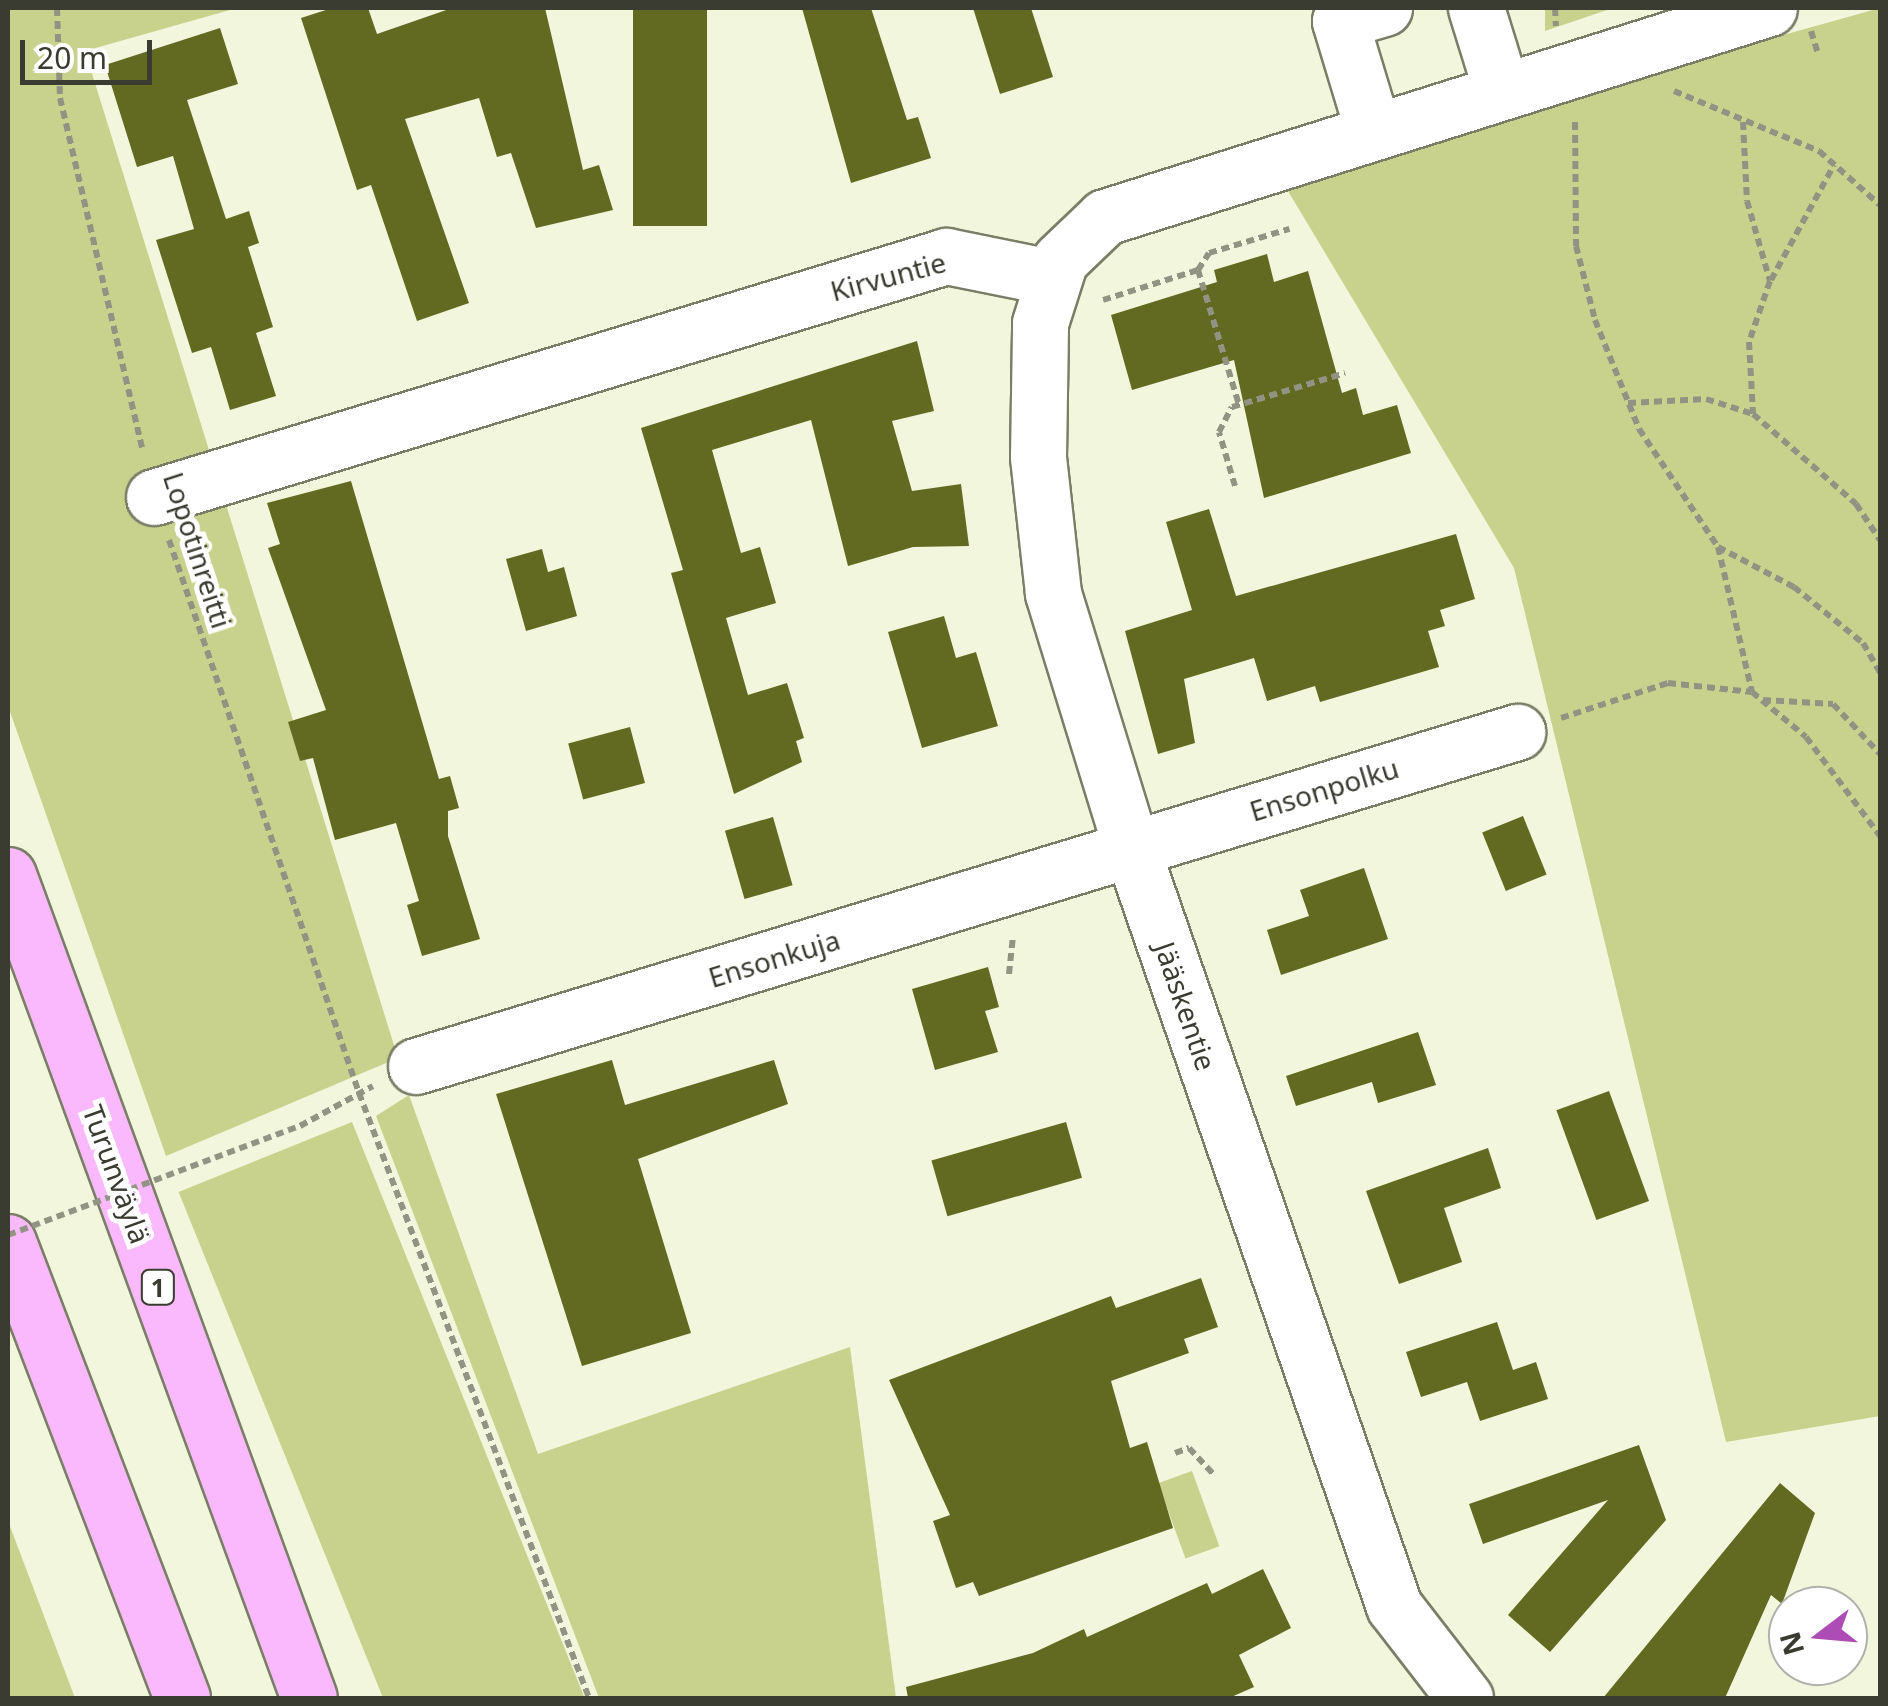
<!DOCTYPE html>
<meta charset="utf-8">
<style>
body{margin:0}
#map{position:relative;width:1888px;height:1706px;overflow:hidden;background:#f2f6dc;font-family:"Noto Sans",sans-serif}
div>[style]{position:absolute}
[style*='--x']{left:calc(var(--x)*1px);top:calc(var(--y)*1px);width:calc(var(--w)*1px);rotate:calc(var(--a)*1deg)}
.green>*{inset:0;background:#c8d28c;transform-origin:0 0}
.building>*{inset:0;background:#626a21;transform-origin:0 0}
.path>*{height:6px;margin-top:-3px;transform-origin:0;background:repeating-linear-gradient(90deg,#919482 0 8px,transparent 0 13px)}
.roads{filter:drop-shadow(2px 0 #7a7e67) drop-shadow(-2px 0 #7a7e67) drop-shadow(0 2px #7a7e67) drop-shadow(0 -2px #7a7e67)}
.minor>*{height:55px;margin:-27.5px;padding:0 27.5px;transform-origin:27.5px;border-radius:27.5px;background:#fff}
.highway>*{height:55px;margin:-27.5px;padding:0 27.5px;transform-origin:27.5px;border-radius:27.5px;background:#f9b9fc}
.path-bridge>*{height:6px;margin-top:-3px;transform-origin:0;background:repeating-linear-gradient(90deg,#919482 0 8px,transparent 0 13px)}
span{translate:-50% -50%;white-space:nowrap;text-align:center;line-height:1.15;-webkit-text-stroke:10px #fff;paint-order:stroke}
.shield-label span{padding:2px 8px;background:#fff;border:2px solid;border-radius:8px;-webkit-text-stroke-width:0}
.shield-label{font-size:25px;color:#3a3c32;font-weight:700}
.street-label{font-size:28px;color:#3a3c32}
.frame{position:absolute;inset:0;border:10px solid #3a3c32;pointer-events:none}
.north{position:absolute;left:1768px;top:1586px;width:100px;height:100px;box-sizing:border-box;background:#fff;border:2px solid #b0b1ad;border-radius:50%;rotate:254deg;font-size:28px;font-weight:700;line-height:40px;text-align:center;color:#3a3c32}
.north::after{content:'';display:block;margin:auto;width:35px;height:45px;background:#ac4cb4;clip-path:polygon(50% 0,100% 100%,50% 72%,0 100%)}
.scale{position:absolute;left:20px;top:40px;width:132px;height:45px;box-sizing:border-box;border:5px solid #3a3c32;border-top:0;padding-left:12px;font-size:30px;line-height:35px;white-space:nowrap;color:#3a3c32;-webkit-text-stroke:8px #fff;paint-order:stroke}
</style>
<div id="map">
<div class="green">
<i style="clip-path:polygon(8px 8px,237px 8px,85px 51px,398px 1058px,166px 1156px,8px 706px)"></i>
<i style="clip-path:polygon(1545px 8px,1613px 8px,1545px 31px)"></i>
<i style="clip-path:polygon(1880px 8px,1880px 1416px,1726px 1442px,1514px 568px,1279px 176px)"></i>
<i style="clip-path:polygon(409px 1095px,538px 1454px,850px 1347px,896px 1698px,599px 1698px,376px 1116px)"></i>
<i style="left:352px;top:1122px;width:619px;height:187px;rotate:68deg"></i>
<i style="left:1192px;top:1471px;width:80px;height:36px;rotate:70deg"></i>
<i style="clip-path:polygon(8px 1521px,75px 1698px,8px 1698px)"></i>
</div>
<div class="building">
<i style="clip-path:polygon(332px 8px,368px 8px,377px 34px,452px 8px,545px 8px,583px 170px,599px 165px,613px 210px,536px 228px,511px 153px,497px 157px,479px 98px,405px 119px,469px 303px,417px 321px,371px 185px,357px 190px,301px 18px)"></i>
<i style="left:633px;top:8px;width:74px;height:218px"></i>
<i style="clip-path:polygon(802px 8px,871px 8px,907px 120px,918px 117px,931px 158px,851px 183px)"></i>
<i style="clip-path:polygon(973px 8px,1031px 8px,1053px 77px,1000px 94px)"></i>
<i style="clip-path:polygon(220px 28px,238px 84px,187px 100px,226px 219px,249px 211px,259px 243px,248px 247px,273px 327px,256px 333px,276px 396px,230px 410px,211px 347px,192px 353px,156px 240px,194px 229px,173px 156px,137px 167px,105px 65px)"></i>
<i style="clip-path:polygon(1267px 254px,1274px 282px,1308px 271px,1342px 393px,1356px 388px,1363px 415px,1397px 405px,1411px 453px,1264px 498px,1234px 360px,1132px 390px,1111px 315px,1217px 282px,1214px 270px)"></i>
<i style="clip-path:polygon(917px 341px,934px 411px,892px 421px,912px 491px,961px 484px,969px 546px,913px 547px,848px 566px,811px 420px,712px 450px,741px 553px,760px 547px,776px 603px,726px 618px,748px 695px,787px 683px,804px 738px,796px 741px,802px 762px,734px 794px,671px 573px,683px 570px,641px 428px)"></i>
<i style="clip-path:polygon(351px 481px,439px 779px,450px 776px,459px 808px,448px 811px,448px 836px,480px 939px,422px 956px,407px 905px,419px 901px,396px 823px,335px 840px,313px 758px,300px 761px,288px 722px,326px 710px,268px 548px,280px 544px,267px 503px)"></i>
<i style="clip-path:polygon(1209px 509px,1236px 596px,1456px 534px,1475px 599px,1440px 610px,1445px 626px,1428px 631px,1439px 667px,1320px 702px,1315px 686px,1267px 701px,1254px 658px,1184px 679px,1195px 743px,1158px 754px,1125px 631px,1192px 610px,1166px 522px)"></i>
<i style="clip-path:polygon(542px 549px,548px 572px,564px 567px,577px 616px,526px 631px,506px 559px)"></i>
<i style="clip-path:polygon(944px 616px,956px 658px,976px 652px,998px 726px,922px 748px,888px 632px)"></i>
<i style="left:630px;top:727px;width:58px;height:64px;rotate:75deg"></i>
<i style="left:1523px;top:816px;width:63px;height:44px;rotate:68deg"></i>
<i style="left:773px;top:817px;width:71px;height:50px;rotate:74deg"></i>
<i style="clip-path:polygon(1364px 868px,1388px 939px,1281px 975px,1267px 930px,1309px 916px,1300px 890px)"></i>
<i style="clip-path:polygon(988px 967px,999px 1007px,985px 1011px,998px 1052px,935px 1070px,912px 989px)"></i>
<i style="clip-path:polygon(1418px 1032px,1436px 1085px,1378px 1103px,1372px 1082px,1296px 1106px,1286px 1076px)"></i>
<i style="clip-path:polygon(612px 1060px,625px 1105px,774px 1060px,788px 1104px,638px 1159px,691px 1333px,582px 1366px,496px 1094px)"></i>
<i style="left:1609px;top:1091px;width:117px;height:56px;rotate:70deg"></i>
<i style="left:1066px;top:1122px;width:58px;height:140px;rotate:74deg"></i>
<i style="clip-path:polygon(1488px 1148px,1501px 1188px,1444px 1208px,1462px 1262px,1399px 1284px,1366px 1191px)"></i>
<i style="clip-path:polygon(1201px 1278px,1218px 1327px,1184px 1339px,1189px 1353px,1111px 1381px,1130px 1448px,1147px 1442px,1173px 1528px,979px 1596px,973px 1582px,956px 1588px,933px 1521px,950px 1515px,889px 1380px,1111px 1296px,1116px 1308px)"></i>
<i style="clip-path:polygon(1497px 1322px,1513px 1370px,1536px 1362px,1548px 1399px,1480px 1421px,1467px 1382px,1421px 1397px,1406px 1352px)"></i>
<i style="clip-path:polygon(1639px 1445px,1666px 1520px,1550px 1652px,1508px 1615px,1608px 1500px,1483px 1544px,1469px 1504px)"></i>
<i style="clip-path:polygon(1780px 1483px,1815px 1513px,1782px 1604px,1771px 1595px,1725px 1698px,1603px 1698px)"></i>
<i style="clip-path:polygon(1263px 1569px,1291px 1628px,1239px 1655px,1254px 1687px,1229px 1698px,908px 1698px,906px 1687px,1033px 1653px,1084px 1629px,1087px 1637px,1207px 1583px,1212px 1594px)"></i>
</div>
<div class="path">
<i style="--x:57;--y:8;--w:90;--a:88.1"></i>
<i style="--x:60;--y:98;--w:363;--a:76.8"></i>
<i style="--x:1555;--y:8;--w:18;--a:87"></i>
<i style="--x:1811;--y:31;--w:24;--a:73"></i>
<i style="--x:1674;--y:91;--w:157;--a:22.5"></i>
<i style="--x:1819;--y:151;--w:81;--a:41.5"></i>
<i style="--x:1575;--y:122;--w:124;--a:89.5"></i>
<i style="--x:1576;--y:246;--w:76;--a:75.6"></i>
<i style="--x:1595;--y:320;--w:118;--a:68"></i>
<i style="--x:1639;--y:429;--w:142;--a:56.2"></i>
<i style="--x:1718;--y:547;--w:149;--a:76.8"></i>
<i style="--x:1743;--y:122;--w:79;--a:87.1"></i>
<i style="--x:1747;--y:201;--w:83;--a:74"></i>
<i style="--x:1770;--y:281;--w:65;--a:109"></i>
<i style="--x:1749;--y:342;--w:72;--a:86.8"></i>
<i style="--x:1198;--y:270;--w:20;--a:-57"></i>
<i style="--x:1209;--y:253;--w:84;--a:-16.7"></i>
<i style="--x:1771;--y:280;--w:131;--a:-61.3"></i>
<i style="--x:1103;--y:300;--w:100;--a:-17.5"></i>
<i style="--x:1198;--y:270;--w:141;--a:73.1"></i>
<i style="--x:1628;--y:403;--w:78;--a:-2.9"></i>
<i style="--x:1706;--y:399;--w:49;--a:17.7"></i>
<i style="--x:1753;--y:414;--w:137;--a:41.1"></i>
<i style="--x:1856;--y:504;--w:43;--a:56.3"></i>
<i style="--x:1235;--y:486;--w:56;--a:-106.5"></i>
<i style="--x:1219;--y:432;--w:28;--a:-63"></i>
<i style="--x:1232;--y:407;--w:118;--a:-16.7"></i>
<i style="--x:169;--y:540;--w:585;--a:71.04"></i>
<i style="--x:359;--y:1093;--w:647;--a:69.18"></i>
<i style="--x:1718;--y:547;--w:86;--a:27.8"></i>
<i style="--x:1794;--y:587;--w:89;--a:39.1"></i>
<i style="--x:1863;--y:643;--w:34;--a:60"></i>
<i style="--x:1763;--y:700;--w:70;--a:3.3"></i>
<i style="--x:1833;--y:704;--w:69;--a:46.8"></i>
<i style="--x:1561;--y:718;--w:113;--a:-18.1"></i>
<i style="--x:1668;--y:683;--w:84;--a:6.1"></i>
<i style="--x:1752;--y:692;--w:70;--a:39.8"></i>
<i style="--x:1806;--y:737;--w:124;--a:53.2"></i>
<i style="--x:1009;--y:974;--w:38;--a:-84"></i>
<i style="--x:300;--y:1126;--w:83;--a:-28.7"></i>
<i style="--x:1175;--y:1453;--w:15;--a:-20"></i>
<i style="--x:1189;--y:1448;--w:38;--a:47"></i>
</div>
<div class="roads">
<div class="minor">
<i style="--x:1476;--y:8;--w:85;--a:72.8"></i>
<i style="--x:1372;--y:127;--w:111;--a:-106.8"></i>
<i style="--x:1340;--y:21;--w:46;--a:-16.5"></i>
<i style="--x:154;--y:497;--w:828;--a:-16.92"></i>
<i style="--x:946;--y:256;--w:106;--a:11.4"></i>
<i style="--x:416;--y:1066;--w:1151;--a:-16.88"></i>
<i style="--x:1465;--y:1698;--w:116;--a:-127.7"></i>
<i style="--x:1394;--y:1606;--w:803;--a:-109.11"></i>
<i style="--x:1131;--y:847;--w:266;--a:-107.1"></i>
<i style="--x:1053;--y:593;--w:137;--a:-96.3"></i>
<i style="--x:1038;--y:457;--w:134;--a:-89.1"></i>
<i style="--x:1040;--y:323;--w:66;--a:-72.4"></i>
<i style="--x:1060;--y:260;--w:62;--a:-43.7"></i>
<i style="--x:1105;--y:217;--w:696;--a:-17.47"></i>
</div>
<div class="highway">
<i style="--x:8;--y:875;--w:876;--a:69.91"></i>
<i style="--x:8;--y:1242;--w:488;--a:69.1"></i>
</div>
</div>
<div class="path-bridge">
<i style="--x:8;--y:1235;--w:312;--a:-20.5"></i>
</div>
<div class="shield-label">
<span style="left:158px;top:1287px">1</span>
</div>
<div class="street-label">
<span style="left:888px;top:276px;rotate:-15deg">Kirvuntie</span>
<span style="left:198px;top:550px;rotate:72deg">Lopotinreitti</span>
<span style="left:1324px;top:789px;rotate:-17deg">Ensonpolku</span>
<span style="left:774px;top:958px;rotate:-17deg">Ensonkuja</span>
<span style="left:1186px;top:1006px;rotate:71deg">Jääskentie</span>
<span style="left:117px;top:1174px;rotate:70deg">Turunväylä</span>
</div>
<div class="frame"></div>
<div class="north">N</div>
<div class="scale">20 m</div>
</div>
